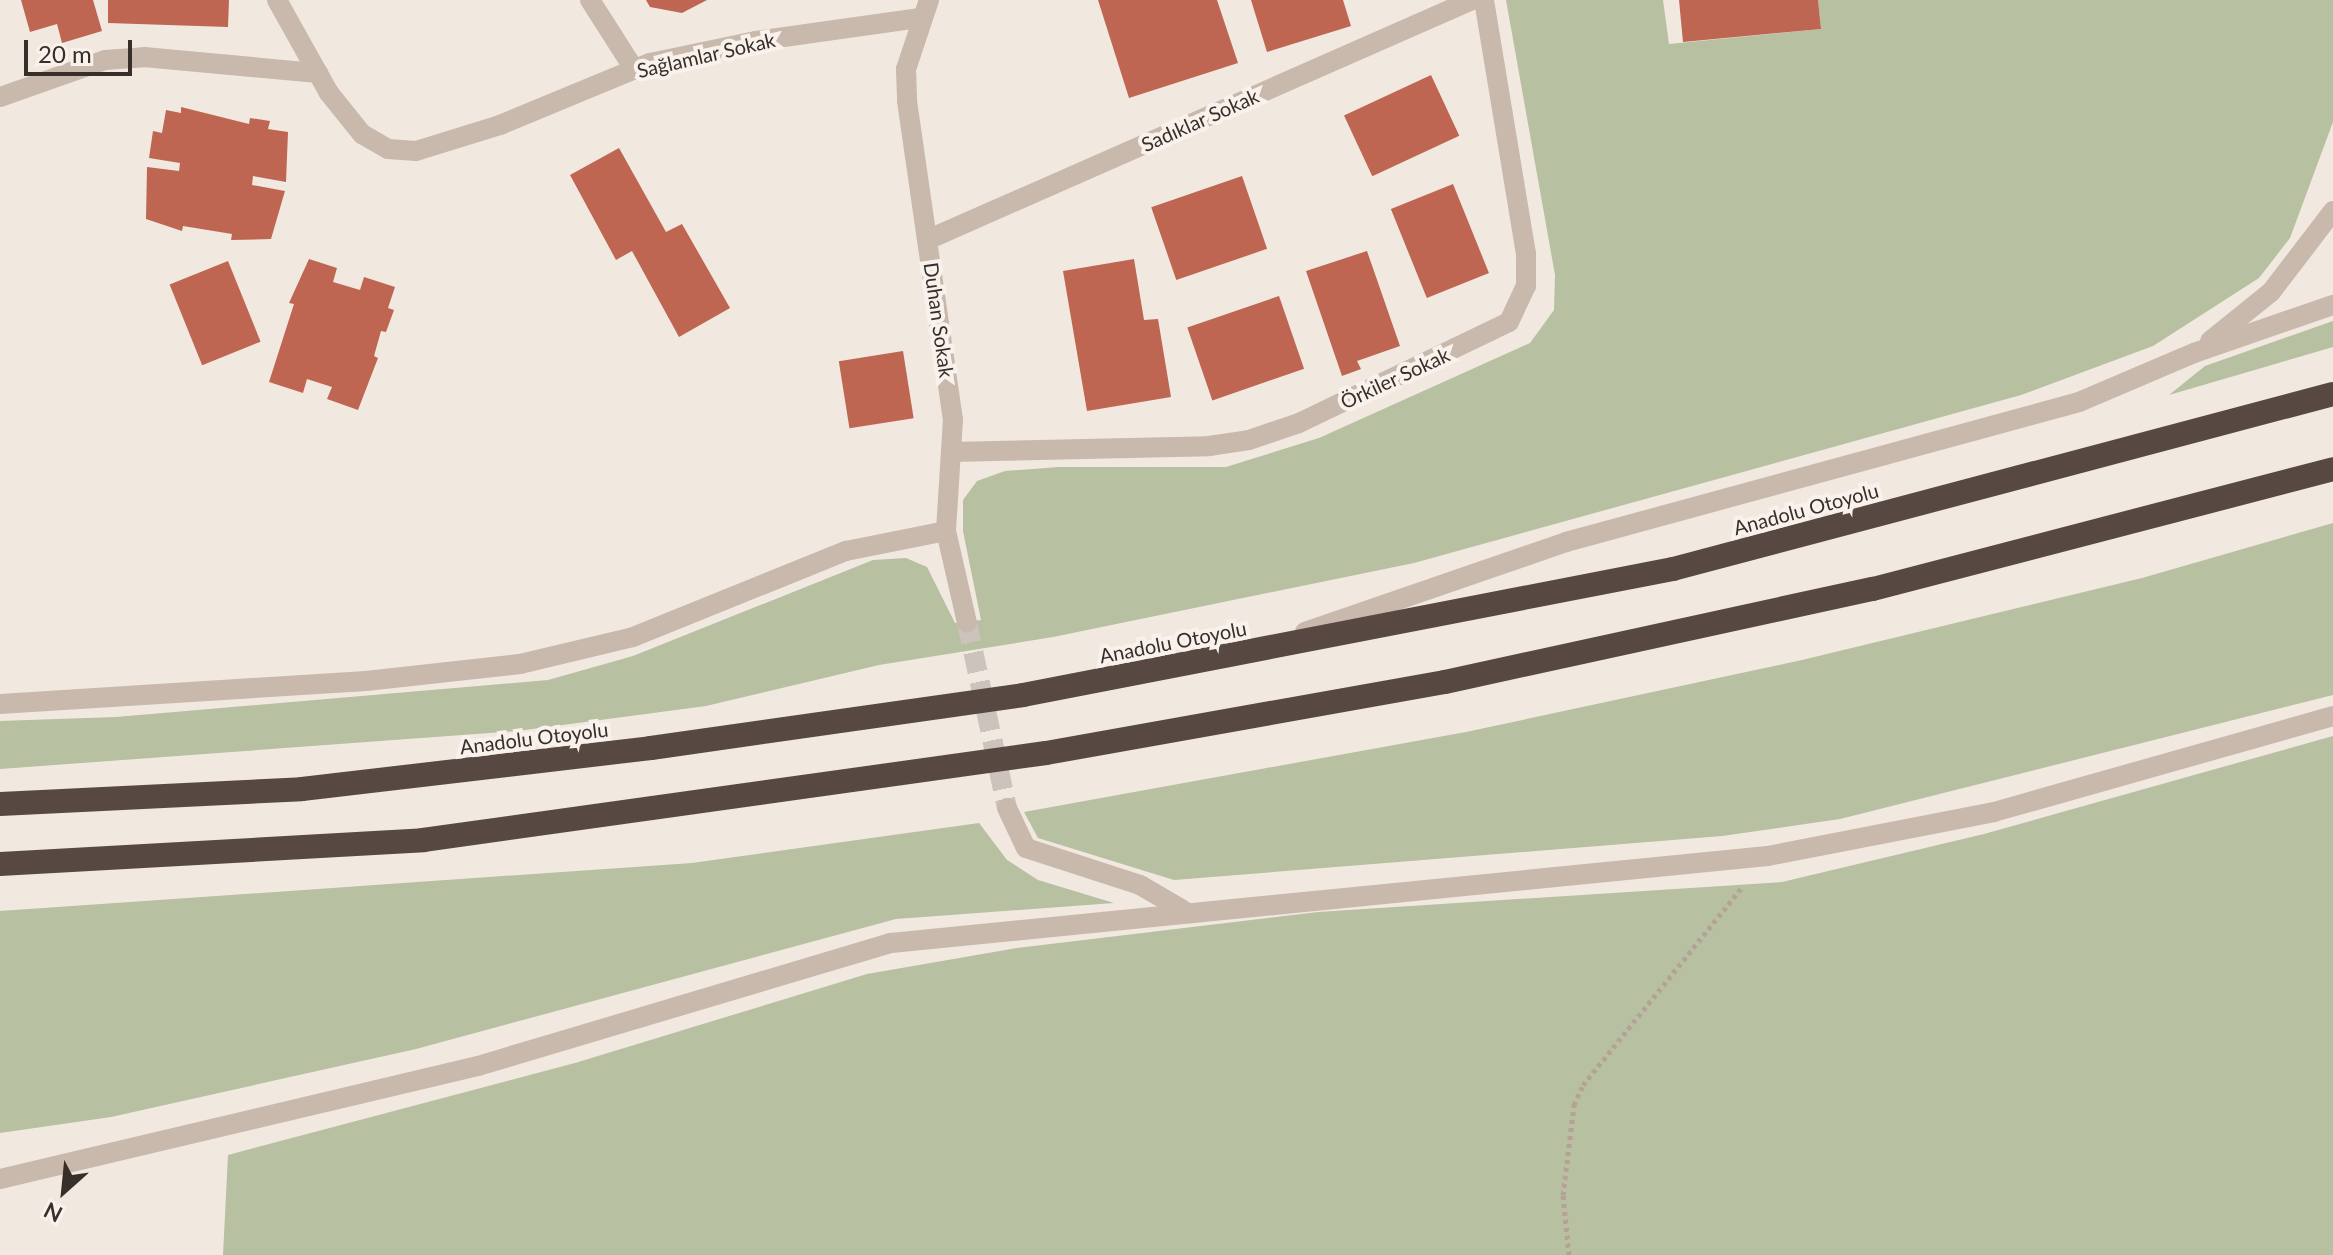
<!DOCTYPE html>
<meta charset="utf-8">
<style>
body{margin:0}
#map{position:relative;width:2333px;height:1255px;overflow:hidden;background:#f1e8e0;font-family:Lato,sans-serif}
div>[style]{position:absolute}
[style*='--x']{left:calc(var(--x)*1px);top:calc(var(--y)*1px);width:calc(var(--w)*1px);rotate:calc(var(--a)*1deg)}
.green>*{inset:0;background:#b7c0a0}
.building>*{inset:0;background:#be6651;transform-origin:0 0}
.minor-tunnel>*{height:20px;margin-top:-10px;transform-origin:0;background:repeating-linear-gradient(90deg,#ccc3bc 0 20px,transparent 0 30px)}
.path>*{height:5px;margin-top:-2.5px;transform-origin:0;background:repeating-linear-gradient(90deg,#b5a296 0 4px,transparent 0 8px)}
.service>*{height:20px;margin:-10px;padding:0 10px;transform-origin:10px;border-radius:10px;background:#c9b8ac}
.minor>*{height:20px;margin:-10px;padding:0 10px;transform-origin:10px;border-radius:10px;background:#c9b8ac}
.motorway>*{height:24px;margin:-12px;padding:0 12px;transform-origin:12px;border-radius:12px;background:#584842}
span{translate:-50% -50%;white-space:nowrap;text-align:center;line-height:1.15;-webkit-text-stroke:8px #f9f2ec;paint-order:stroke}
.street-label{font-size:20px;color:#382e2a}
.north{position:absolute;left:24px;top:1151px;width:80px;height:80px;-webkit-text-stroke:6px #f9f2ec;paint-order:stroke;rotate:207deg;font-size:22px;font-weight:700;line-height:32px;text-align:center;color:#382e2a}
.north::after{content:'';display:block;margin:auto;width:28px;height:36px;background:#382e2a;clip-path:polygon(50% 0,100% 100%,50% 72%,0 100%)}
.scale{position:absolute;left:24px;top:40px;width:108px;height:36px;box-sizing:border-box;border:4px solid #382e2a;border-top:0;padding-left:10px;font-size:24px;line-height:28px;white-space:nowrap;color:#382e2a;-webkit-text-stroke:6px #f9f2ec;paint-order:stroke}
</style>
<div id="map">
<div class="green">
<i style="clip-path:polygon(1506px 0,1663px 0,1669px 44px,1821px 29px,1818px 0,2333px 0,2333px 122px,2290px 238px,2259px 278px,2153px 346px,2021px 395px,1414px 563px,1053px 637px,879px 665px,706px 706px,517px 731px,0 769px,0 721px,116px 717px,548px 680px,633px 656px,873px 560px,906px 558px,927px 567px,955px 623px,981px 620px,963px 531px,963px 500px,977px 481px,1005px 471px,1059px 467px,1226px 467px,1319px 438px,1530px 343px,1554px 310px,1555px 275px)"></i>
<i style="clip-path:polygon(2333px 321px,2333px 347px,2169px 395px,2205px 366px)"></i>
<i style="clip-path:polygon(2333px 523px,2333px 695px,1840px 819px,1722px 836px,1174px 880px,1038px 838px,1024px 812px,1466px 732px,1802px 660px,2142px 578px)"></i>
<i style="clip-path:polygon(2333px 736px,2333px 1255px,223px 1255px,228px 1155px,575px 1063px,867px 974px,1017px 948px,1318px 912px,1782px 882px,1984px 834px)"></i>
<i style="clip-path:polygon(979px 823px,1007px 860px,1038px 880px,1114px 903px,896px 919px,416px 1049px,111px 1117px,0 1133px,0 911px,692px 863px)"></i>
</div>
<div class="building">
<i style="clip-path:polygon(21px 0,93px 0,102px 31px,62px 43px,57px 24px,30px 32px)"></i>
<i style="clip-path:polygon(108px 0,229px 0,228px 27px,108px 23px)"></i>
<i style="clip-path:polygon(646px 0,707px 0,682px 13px,650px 7px)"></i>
<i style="clip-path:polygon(1098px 0,1217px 0,1238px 63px,1129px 98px)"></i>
<i style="clip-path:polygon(1251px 0,1343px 0,1351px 26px,1267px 52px)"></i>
<i style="clip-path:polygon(1679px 0,1818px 0,1821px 29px,1683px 42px)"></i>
<i style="left:1431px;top:75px;width:67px;height:96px;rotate:65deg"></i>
<i style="clip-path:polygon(181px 107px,249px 124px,250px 118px,270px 121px,268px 129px,288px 132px,286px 182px,253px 176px,252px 185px,285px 191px,271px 239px,231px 240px,232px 234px,183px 226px,182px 231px,146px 219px,147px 167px,179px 171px,180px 163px,149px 158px,153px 131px,162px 133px,166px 110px,181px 113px)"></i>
<i style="clip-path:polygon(619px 148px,666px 232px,682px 224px,730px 308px,679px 337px,632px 251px,616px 260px,570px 175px)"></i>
<i style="left:1242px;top:176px;width:77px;height:96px;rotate:71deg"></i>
<i style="left:1453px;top:184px;width:96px;height:67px;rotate:68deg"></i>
<i style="clip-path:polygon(1367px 251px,1400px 346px,1357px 361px,1361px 369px,1342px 376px,1306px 271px)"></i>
<i style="clip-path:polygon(309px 259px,337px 268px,333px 282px,360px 290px,364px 277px,395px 287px,388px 308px,394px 310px,386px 332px,381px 331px,374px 356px,378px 358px,358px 410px,327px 399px,332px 387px,307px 379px,303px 393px,269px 382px,294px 304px,289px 303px)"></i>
<i style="clip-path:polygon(1134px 259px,1144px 320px,1158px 319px,1171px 397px,1087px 411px,1063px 271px)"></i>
<i style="left:228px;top:261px;width:87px;height:63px;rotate:68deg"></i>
<i style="left:1279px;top:296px;width:77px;height:97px;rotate:71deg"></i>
<i style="left:903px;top:351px;width:68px;height:65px;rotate:81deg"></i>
</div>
<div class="minor-tunnel">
<i style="--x:967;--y:623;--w:189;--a:77.8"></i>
</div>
<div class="path">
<i style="--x:1569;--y:1255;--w:60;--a:-95.7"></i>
<i style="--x:1563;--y:1195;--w:91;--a:-83"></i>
<i style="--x:1574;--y:1105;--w:22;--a:-66"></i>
<i style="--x:1583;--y:1085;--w:254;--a:-51.2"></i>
</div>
<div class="service">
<i style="--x:2210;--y:341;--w:78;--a:-38.8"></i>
<i style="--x:2271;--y:292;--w:102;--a:-52.6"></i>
<i style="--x:1305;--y:632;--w:276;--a:-19"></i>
<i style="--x:1566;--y:542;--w:532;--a:-15.26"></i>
<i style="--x:2079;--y:402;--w:125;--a:-23.1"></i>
<i style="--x:2194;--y:353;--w:147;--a:-19.1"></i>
</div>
<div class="minor">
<i style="--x:277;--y:0;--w:107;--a:60.8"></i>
<i style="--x:329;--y:93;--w:53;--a:51.2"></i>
<i style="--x:362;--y:134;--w:30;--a:30"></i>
<i style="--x:388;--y:149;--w:28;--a:4"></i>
<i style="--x:416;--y:151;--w:88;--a:-17.2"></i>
<i style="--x:500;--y:125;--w:162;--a:-22.5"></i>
<i style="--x:650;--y:63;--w:108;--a:-11.7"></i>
<i style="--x:756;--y:41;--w:166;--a:-8"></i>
<i style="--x:590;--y:0;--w:82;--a:57.5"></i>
<i style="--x:929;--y:0;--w:73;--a:108.4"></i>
<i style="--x:906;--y:69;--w:32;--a:88"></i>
<i style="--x:907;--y:101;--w:321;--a:81.8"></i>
<i style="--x:953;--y:419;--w:112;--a:93.6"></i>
<i style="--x:946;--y:531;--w:94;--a:77.1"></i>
<i style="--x:0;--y:97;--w:111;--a:-19.4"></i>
<i style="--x:105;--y:60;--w:39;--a:-4"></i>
<i style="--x:144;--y:57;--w:175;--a:5.3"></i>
<i style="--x:927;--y:240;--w:596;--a:-23.77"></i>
<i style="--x:951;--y:452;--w:258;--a:-1.3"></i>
<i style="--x:1209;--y:446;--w:40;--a:-8.5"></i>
<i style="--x:1249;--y:440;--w:53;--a:-18.8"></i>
<i style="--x:1299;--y:423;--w:233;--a:-25.7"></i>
<i style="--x:1509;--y:322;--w:40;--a:-65"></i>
<i style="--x:1526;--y:286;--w:32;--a:-90"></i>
<i style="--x:1526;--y:254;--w:257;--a:-99.4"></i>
<i style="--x:0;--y:704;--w:367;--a:-3.6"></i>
<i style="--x:366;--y:681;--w:155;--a:-6.3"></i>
<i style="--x:520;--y:664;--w:116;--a:-13.4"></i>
<i style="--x:633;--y:637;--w:230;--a:-22"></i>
<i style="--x:846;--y:551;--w:102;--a:-11.3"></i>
<i style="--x:1007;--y:808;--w:44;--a:64.6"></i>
<i style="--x:1026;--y:848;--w:120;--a:18"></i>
<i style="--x:1140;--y:885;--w:50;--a:30.2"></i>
<i style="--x:0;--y:1179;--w:491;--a:-13.3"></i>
<i style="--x:478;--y:1066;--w:431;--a:-16.6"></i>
<i style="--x:891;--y:943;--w:881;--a:-5.67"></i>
<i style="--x:1768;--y:856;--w:230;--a:-11"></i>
<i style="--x:1994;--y:812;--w:352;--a:-15.8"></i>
</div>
<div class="motorway">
<i style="--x:0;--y:804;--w:302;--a:-2.8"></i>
<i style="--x:302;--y:789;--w:351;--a:-6.7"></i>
<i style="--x:651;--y:748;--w:376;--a:-8.1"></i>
<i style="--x:1023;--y:695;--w:662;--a:-10.97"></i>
<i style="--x:1673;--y:569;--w:683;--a:-14.85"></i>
<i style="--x:0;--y:864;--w:424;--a:-3.2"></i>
<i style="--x:423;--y:840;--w:629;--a:-7.95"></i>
<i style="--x:1046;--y:753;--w:405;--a:-10.1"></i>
<i style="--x:1445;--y:682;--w:438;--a:-12.3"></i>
<i style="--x:1873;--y:589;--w:475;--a:-14.6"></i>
</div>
<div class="street-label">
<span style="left:706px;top:55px;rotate:-13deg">Sağlamlar Sokak</span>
<span style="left:1200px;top:120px;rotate:-24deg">Sadıklar Sokak</span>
<span style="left:939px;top:320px;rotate:82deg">Duhan Sokak</span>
<span style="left:1395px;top:378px;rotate:-25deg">Örkiler Sokak</span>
<span style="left:1806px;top:509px;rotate:-15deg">Anadolu Otoyolu</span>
<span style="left:1173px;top:642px;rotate:-11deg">Anadolu Otoyolu</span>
<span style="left:534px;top:738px;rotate:-7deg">Anadolu Otoyolu</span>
</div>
<div class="north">N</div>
<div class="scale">20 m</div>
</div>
